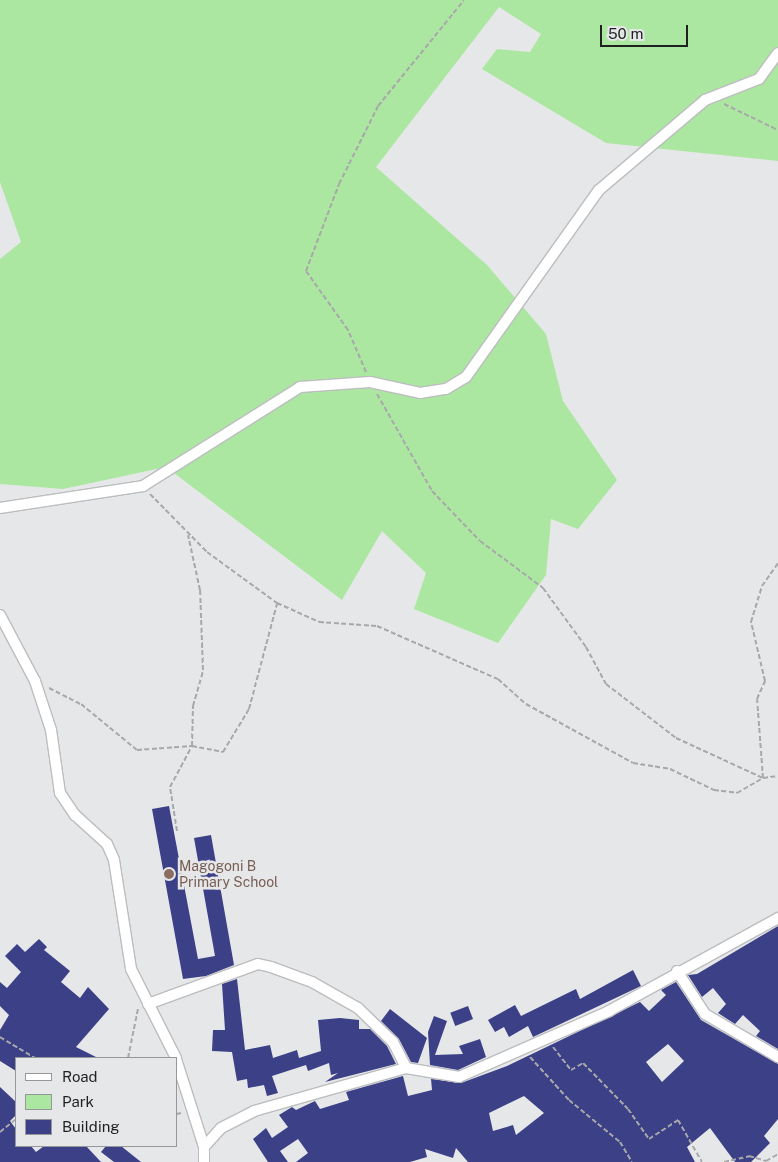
<!DOCTYPE html>
<style>
body{margin:0}
#map{position:relative;width:778px;height:1162px;overflow:hidden;background:#e6e7e9;font-family:"Public Sans",sans-serif}
div>[style]{position:absolute}
[style*='--x']{left:calc(var(--x)*1px);top:calc(var(--y)*1px);width:calc(var(--w)*1px);rotate:calc(var(--a)*1deg)}
.green>*{inset:0;background:#ace7a1}
.building>*{inset:0;background:#3b4087;transform-origin:0 0}
.path>*{height:2px;margin-top:-1px;transform-origin:0;background:repeating-linear-gradient(90deg,#a7a8aa 0 5px,transparent 0 7.5px)}
.roads{filter:drop-shadow(1px 0 #bcbdbf) drop-shadow(-1px 0 #bcbdbf) drop-shadow(0 1px #bcbdbf) drop-shadow(0 -1px #bcbdbf)}
.minor>*{height:10px;margin:-5px;padding:0 5px;transform-origin:5px;border-radius:5px;background:#fff}
.dots>*{width:14px;height:14px;translate:-50% -50%;box-sizing:border-box;border:2px solid #e6e7e9;border-radius:50%}
span{translate:-50% -50%;white-space:nowrap;text-align:center;line-height:1.15;-webkit-text-stroke:5px #e6e7e9;paint-order:stroke}
.education-label{font-size:14px;color:#785e54}
.left{translate:0 -50%;text-align:left}
.legend{position:absolute;left:15px;top:1057px;width:162px;height:90px;box-sizing:border-box;background:#e6e7e9;border:1px solid #969799;margin:0;padding:6px 9px;list-style:none;font-size:15px;color:#1f2020}
.legend li{display:flex;align-items:center;gap:10px;height:25px}
.legend b{width:25px;border:1px solid #969799}
.scale{position:absolute;left:600px;top:25px;width:88px;height:22px;box-sizing:border-box;border:2px solid #1f2020;border-top:0;padding-left:6px;font-size:15px;line-height:18px;white-space:nowrap;color:#1f2020;-webkit-text-stroke:4px #e6e7e9;paint-order:stroke}
</style>
<div id="map">
<div class="green">
<i style="clip-path:polygon(0 0,778px 0,778px 161px,606px 143px,482px 69px,497px 49px,530px 52px,541px 34px,499px 7px,376px 167px,487px 265px,546px 334px,563px 401px,617px 480px,578px 529px,551px 519px,546px 575px,498px 643px,414px 609px,426px 573px,382px 531px,342px 600px,166px 467px,63px 489px,0 484px,0 259px,21px 242px,0 182px)"></i>
</div>
<div class="building">
<i style="clip-path:polygon(169px 806px,198px 959px,215px 956px,194px 838px,211px 835px,234px 965px,206px 976px,183px 979px,152px 809px)"></i>
<i style="clip-path:polygon(778px 926px,778px 1049px,756px 1036px,760px 1031px,743px 1015px,735px 1024px,718px 1013px,726px 1004px,713px 988px,702px 997px,688px 975px,697px 974px)"></i>
<i style="clip-path:polygon(39px 939px,47px 947px,44px 950px,70px 971px,61px 982px,80px 998px,88px 987px,109px 1009px,76px 1047px,98px 1058px,16px 1058px,16px 1071px,0 1061px,0 1030px,9px 1015px,0 1006px,0 982px,7px 988px,21px 972px,5px 956px,17px 944px,25px 952px)"></i>
<i style="clip-path:polygon(633px 970px,641px 986px,533px 1037px,528px 1026px,509px 1037px,504px 1027px,495px 1032px,488px 1020px,515px 1005px,521px 1016px,576px 989px,580px 999px)"></i>
<i style="clip-path:polygon(237px 979px,245px 1050px,270px 1045px,273px 1058px,297px 1050px,299px 1058px,321px 1051px,318px 1020px,340px 1018px,359px 1020px,359px 1029px,370px 1029px,387px 1046px,396px 1064px,325px 1082px,338px 1073px,331px 1075px,329px 1063px,308px 1071px,306px 1065px,272px 1076px,278px 1093px,267px 1096px,264px 1085px,248px 1088px,247px 1079px,237px 1081px,232px 1052px,212px 1051px,213px 1030px,225px 1030px,222px 984px)"></i>
<i style="clip-path:polygon(evenodd,676px 982px,701px 1020px,778px 1064px,778px 1119px,764px 1136px,770px 1143px,751px 1162px,735px 1162px,710px 1128px,687px 1147px,695px 1162px,468px 1162px,456px 1148px,453px 1158px,425px 1149px,427px 1157px,410px 1162px,296px 1162px,308px 1153px,298px 1139px,280px 1151px,288px 1162px,268px 1162px,253px 1139px,266px 1128px,272px 1138px,288px 1127px,279px 1115px,292px 1107px,296px 1110px,315px 1101px,320px 1109px,349px 1100px,346px 1092px,403px 1076px,408px 1096px,432px 1090px,431px 1079px,461px 1083px,507px 1066px,640px 1002px,649px 1011px,666px 995px,661px 990px,676px 982px,668px 1044px,684px 1061px,662px 1082px,646px 1062px,668px 1044px,676px 982px,524px 1096px,544px 1113px,516px 1135px,513px 1125px,493px 1131px,489px 1113px,524px 1096px)"></i>
<i style="left:468px;top:1006px;width:14px;height:19px;rotate:69deg"></i>
<i style="clip-path:polygon(390px 1009px,427px 1038px,418px 1063px,411px 1062px,399px 1039px,381px 1021px)"></i>
<i style="clip-path:polygon(434px 1016px,447px 1021px,435px 1055px,463px 1054px,459px 1046px,480px 1039px,486px 1057px,458px 1070px,430px 1065px,428px 1032px)"></i>
<i style="clip-path:polygon(0 1087px,16px 1102px,16px 1115px,10px 1121px,16px 1129px,16px 1146px,31px 1146px,36px 1152px,44px 1146px,86px 1146px,101px 1162px,0 1162px)"></i>
<i style="clip-path:polygon(106px 1146px,121px 1146px,141px 1162px,114px 1162px,101px 1152px)"></i>
</div>
<div class="path">
<i style="--x:724;--y:104;--w:60;--a:25.7"></i>
<i style="--x:366;--y:372;--w:46;--a:-113.2"></i>
<i style="--x:348;--y:330;--w:72;--a:-125.4"></i>
<i style="--x:306;--y:271;--w:93;--a:-69.2"></i>
<i style="--x:339;--y:184;--w:87;--a:-63.4"></i>
<i style="--x:378;--y:106;--w:136;--a:-50.9"></i>
<i style="--x:377;--y:394;--w:112;--a:60.4"></i>
<i style="--x:432;--y:491;--w:69;--a:46.2"></i>
<i style="--x:480;--y:541;--w:79;--a:36.7"></i>
<i style="--x:543;--y:588;--w:73;--a:53.9"></i>
<i style="--x:586;--y:647;--w:42;--a:61.6"></i>
<i style="--x:606;--y:684;--w:88;--a:37.6"></i>
<i style="--x:676;--y:738;--w:96;--a:24.7"></i>
<i style="--x:763;--y:778;--w:79;--a:-94.3"></i>
<i style="--x:757;--y:699;--w:20;--a:-66"></i>
<i style="--x:765;--y:681;--w:61;--a:-103.3"></i>
<i style="--x:751;--y:622;--w:38;--a:-73"></i>
<i style="--x:762;--y:586;--w:28;--a:-55"></i>
<i style="--x:150;--y:494;--w:81;--a:45.5"></i>
<i style="--x:207;--y:552;--w:87;--a:36.1"></i>
<i style="--x:277;--y:603;--w:46;--a:24.3"></i>
<i style="--x:319;--y:622;--w:58;--a:3.9"></i>
<i style="--x:377;--y:626;--w:132;--a:23.7"></i>
<i style="--x:498;--y:679;--w:38;--a:42"></i>
<i style="--x:526;--y:704;--w:122;--a:28.9"></i>
<i style="--x:633;--y:763;--w:37;--a:9"></i>
<i style="--x:670;--y:769;--w:49;--a:25.5"></i>
<i style="--x:714;--y:790;--w:23;--a:7"></i>
<i style="--x:737;--y:793;--w:30;--a:-30"></i>
<i style="--x:763;--y:778;--w:15;--a:-8"></i>
<i style="--x:49;--y:688;--w:36;--a:27"></i>
<i style="--x:81;--y:704;--w:72;--a:39.4"></i>
<i style="--x:137;--y:750;--w:55;--a:-4.2"></i>
<i style="--x:192;--y:746;--w:32;--a:11"></i>
<i style="--x:223;--y:752;--w:50;--a:-58.8"></i>
<i style="--x:249;--y:709;--w:109;--a:-75.1"></i>
<i style="--x:177;--y:831;--w:45;--a:-99"></i>
<i style="--x:170;--y:787;--w:47;--a:-61.8"></i>
<i style="--x:192;--y:746;--w:40;--a:-88.6"></i>
<i style="--x:193;--y:706;--w:37;--a:-74"></i>
<i style="--x:203;--y:670;--w:80;--a:-92.1"></i>
<i style="--x:200;--y:590;--w:56;--a:-102.3"></i>
<i style="--x:0;--y:1037;--w:41;--a:31"></i>
<i style="--x:553;--y:1047;--w:29;--a:52"></i>
<i style="--x:571;--y:1070;--w:14;--a:-30"></i>
<i style="--x:583;--y:1063;--w:64;--a:45.6"></i>
<i style="--x:628;--y:1109;--w:37;--a:55"></i>
<i style="--x:649;--y:1139;--w:35;--a:-33"></i>
<i style="--x:678;--y:1120;--w:48;--a:60.3"></i>
<i style="--x:530;--y:1057;--w:58;--a:47.8"></i>
<i style="--x:569;--y:1100;--w:66;--a:39.5"></i>
<i style="--x:620;--y:1142;--w:23;--a:59"></i>
<i style="--x:128;--y:1058;--w:50;--a:-78.5"></i>
<i style="--x:176;--y:1114;--w:6;--a:-9"></i>
<i style="--x:0;--y:1132;--w:21;--a:-39"></i>
<i style="--x:724;--y:1162;--w:26;--a:-13"></i>
<i style="--x:749;--y:1156;--w:18;--a:16"></i>
<i style="--x:766;--y:1161;--w:14;--a:-30"></i>
</div>
<div class="roads">
<div class="minor">
<i style="--x:0;--y:508;--w:145;--a:-8.7"></i>
<i style="--x:143;--y:486;--w:186;--a:-32.2"></i>
<i style="--x:300;--y:387;--w:70;--a:-4.1"></i>
<i style="--x:370;--y:382;--w:51;--a:12.4"></i>
<i style="--x:420;--y:393;--w:26;--a:-9"></i>
<i style="--x:446;--y:389;--w:23;--a:-31"></i>
<i style="--x:466;--y:377;--w:229;--a:-54.6"></i>
<i style="--x:599;--y:190;--w:139;--a:-40.3"></i>
<i style="--x:705;--y:100;--w:58;--a:-21.3"></i>
<i style="--x:759;--y:79;--w:32;--a:-54"></i>
<i style="--x:0;--y:615;--w:75;--a:62.1"></i>
<i style="--x:35;--y:681;--w:52;--a:71.9"></i>
<i style="--x:51;--y:730;--w:64;--a:81.9"></i>
<i style="--x:60;--y:793;--w:27;--a:56"></i>
<i style="--x:75;--y:815;--w:43;--a:42.2"></i>
<i style="--x:107;--y:844;--w:17;--a:66"></i>
<i style="--x:114;--y:860;--w:110;--a:81.1"></i>
<i style="--x:131;--y:969;--w:100;--a:63.2"></i>
<i style="--x:677;--y:971;--w:51;--a:56.9"></i>
<i style="--x:705;--y:1014;--w:85;--a:30.5"></i>
<i style="--x:148;--y:1004;--w:117;--a:-20"></i>
<i style="--x:258;--y:964;--w:13;--a:13"></i>
<i style="--x:271;--y:967;--w:44;--a:20.1"></i>
<i style="--x:312;--y:982;--w:53;--a:29.5"></i>
<i style="--x:358;--y:1008;--w:49;--a:44.2"></i>
<i style="--x:393;--y:1042;--w:29;--a:63"></i>
<i style="--x:406;--y:1068;--w:54;--a:9.6"></i>
<i style="--x:459;--y:1077;--w:164;--a:-23.7"></i>
<i style="--x:609;--y:1011;--w:193;--a:-28.8"></i>
<i style="--x:176;--y:1059;--w:92;--a:72.3"></i>
<i style="--x:204;--y:1147;--w:15;--a:90"></i>
<i style="--x:204;--y:1147;--w:25;--a:-48"></i>
<i style="--x:221;--y:1128;--w:37;--a:-27"></i>
<i style="--x:254;--y:1111;--w:158;--a:-15.8"></i>
</div>
</div>
<div class="dots">
<i style="left:169px;top:874px;background:#8d6e63"></i>
</div>
<div class="education-label">
<span class="left" style="left:179px;top:874px">Magogoni B<br>Primary School</span>
</div>
<ul class="legend">
<li><b style="height:6px;background:#fff"></b>Road</li>
<li><b style="height:14px;background:#ace7a1"></b>Park</li>
<li><b style="height:14px;background:#3b4087"></b>Building</li>
</ul>
<div class="scale">50 m</div>
</div>
